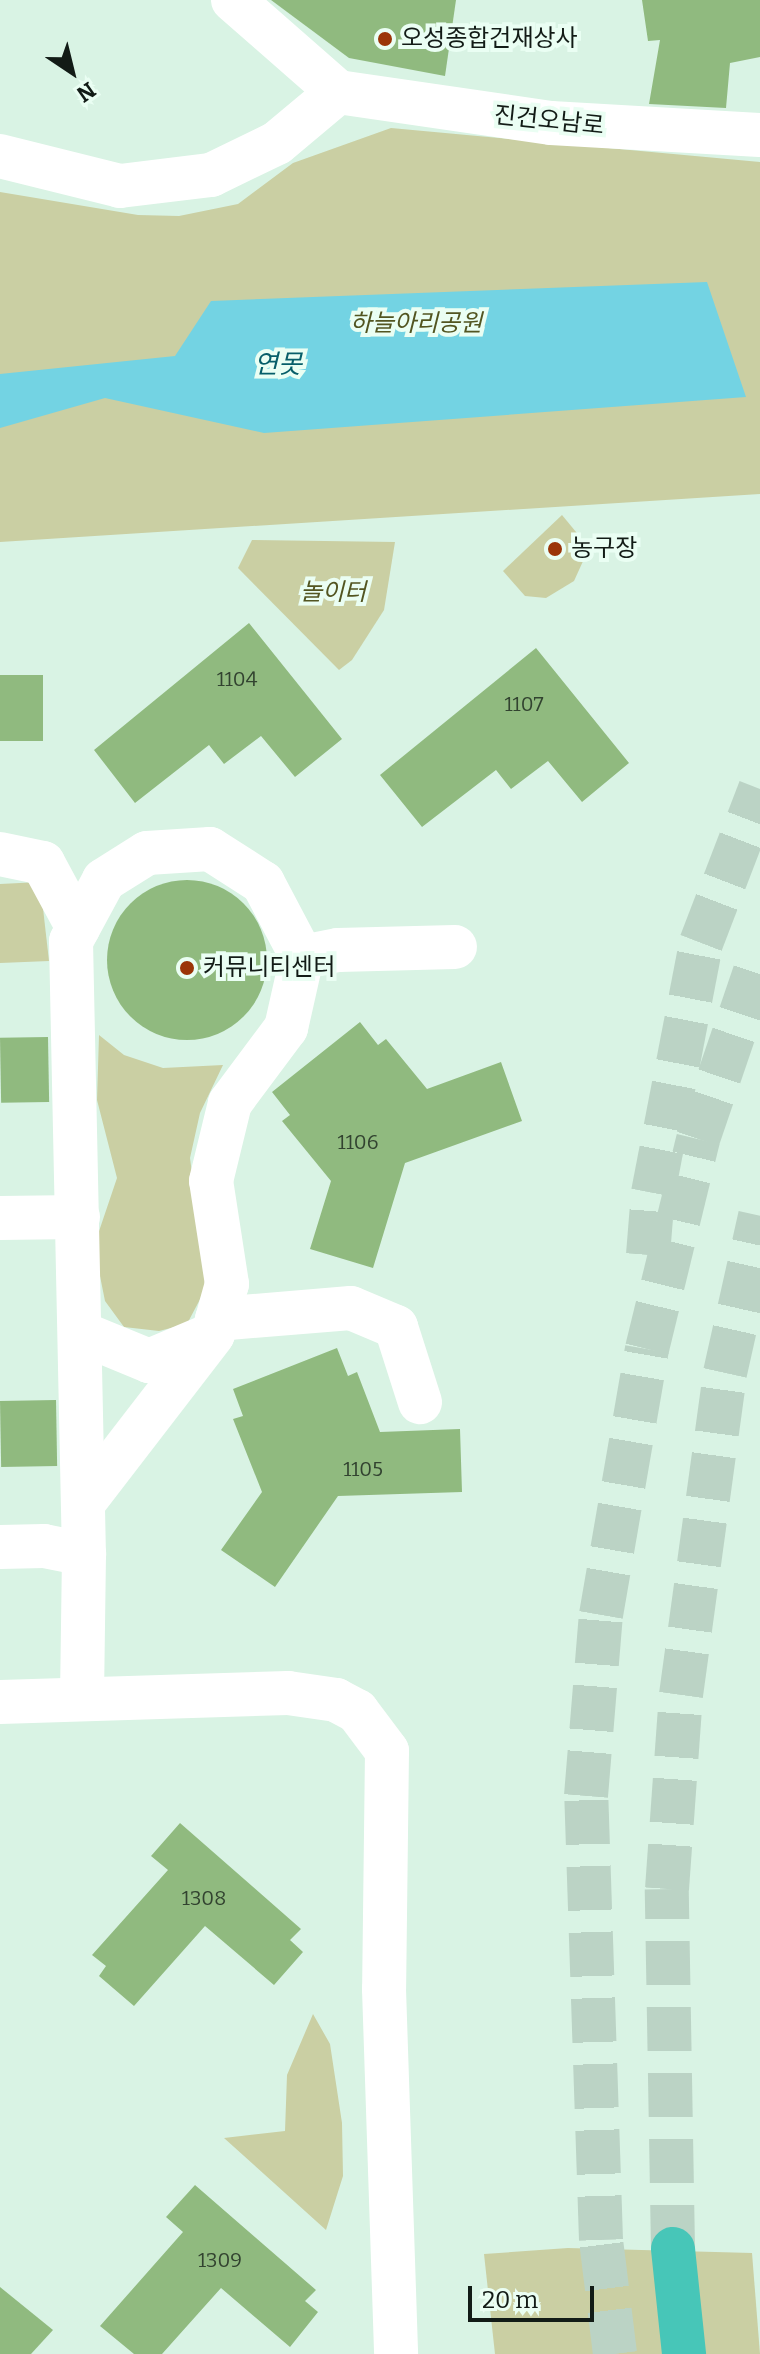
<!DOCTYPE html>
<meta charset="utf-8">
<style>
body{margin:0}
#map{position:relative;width:760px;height:2354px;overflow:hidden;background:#d9f3e4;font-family:Bitter,"Noto Sans KR",serif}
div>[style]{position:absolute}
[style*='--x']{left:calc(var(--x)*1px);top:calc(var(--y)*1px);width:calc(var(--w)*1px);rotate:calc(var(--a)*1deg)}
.green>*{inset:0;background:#cacfa3}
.water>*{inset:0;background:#73d3e3}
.building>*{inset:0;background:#90ba7f;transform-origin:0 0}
.round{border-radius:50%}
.highway-tunnel>*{height:44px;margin-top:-22px;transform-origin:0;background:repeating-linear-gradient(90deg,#bbd3c5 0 44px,transparent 0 66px)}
.minor>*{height:44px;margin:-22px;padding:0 22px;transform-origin:22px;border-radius:22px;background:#fff}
.highway>*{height:44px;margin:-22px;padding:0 22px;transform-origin:22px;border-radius:22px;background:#47c6b8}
.dots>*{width:22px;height:22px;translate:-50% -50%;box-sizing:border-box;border:4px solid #eafef3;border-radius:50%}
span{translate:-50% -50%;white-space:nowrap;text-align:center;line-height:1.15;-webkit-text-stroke:8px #eafef3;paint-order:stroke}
.number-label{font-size:20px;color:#324330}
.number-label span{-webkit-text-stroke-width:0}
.poi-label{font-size:24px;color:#121b16}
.left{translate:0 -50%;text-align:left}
.street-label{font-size:24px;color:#121b16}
.park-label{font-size:24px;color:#525521;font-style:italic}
.water-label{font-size:26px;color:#075e69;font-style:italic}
.north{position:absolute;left:32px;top:32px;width:80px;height:80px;-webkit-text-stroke:6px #eafef3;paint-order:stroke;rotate:145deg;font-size:22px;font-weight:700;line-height:32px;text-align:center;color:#121b16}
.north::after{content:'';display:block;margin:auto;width:28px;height:36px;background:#121b16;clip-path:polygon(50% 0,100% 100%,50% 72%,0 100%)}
.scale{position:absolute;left:468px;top:2286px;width:126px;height:36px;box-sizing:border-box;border:4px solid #121b16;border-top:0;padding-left:10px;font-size:24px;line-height:28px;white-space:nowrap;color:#121b16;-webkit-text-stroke:6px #eafef3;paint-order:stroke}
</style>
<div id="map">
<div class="green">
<i style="clip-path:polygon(391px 128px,760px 162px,760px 494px,0 542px,0 192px,138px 215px,179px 216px,238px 204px,293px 163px)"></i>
<i style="clip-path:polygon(562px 515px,581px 538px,584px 559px,574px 581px,546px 598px,525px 596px,503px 571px)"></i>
<i style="clip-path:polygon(252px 540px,395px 542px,384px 610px,352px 660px,339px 670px,238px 568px)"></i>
<i style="clip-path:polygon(40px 882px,49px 961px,0 963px,0 884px)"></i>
<i style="clip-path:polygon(99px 1035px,124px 1055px,163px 1068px,223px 1065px,200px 1113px,190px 1158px,207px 1286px,187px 1324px,159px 1331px,124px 1327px,105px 1301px,94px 1246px,117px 1178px,97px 1100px)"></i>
<i style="clip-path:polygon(313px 2014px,330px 2044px,342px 2123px,343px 2176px,326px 2230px,224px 2138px,285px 2131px,287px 2075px)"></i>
<i style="clip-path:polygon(568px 2248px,752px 2253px,760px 2354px,495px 2354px,484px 2254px)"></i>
</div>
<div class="water">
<i style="clip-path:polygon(707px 282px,746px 397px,264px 433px,105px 398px,0 428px,0 374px,175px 356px,211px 301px)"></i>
</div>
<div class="building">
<i style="clip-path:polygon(271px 0,456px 0,445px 76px,349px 58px)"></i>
<i style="clip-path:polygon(642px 0,760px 0,760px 57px,730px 63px,726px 108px,649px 104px,660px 40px,648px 41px)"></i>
<i style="clip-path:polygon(249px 623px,342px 739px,295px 777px,261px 736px,224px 764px,209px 745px,135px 803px,94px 750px)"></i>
<i style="clip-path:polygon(536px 648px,629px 763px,582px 802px,548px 761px,511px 789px,496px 770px,422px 827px,380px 775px)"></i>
<i style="left:43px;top:675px;width:66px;height:43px;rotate:90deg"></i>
<i class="round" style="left:107px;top:880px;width:160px;height:160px"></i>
<i style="clip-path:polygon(360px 1022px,378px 1045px,386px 1039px,427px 1089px,501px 1062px,522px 1121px,405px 1163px,373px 1268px,310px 1249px,331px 1181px,282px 1121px,290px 1115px,272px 1092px)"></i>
<i style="left:48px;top:1037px;width:65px;height:48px;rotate:89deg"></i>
<i style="clip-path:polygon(337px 1348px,348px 1376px,357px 1372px,380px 1432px,460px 1429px,462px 1492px,338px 1496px,275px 1587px,221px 1550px,262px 1492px,233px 1419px,243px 1416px,233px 1389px)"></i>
<i style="left:56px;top:1400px;width:66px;height:56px;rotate:89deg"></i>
<i style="clip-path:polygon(180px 1823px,301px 1929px,290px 1940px,303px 1952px,274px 1985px,205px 1926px,134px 2006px,99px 1976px,106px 1966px,92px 1955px,168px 1870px,151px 1856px)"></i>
<i style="clip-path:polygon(195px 2185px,316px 2290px,305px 2301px,318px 2312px,290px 2347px,221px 2288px,162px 2354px,134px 2354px,100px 2326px,183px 2232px,166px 2217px)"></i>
<i style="clip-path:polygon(0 2287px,53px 2330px,31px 2354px,0 2354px)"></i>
</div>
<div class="highway-tunnel">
<i style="--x:648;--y:1255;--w:62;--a:-85.4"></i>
<i style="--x:653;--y:1193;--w:255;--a:-79.1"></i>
<i style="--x:701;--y:943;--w:165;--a:-69"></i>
<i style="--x:673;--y:2249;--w:360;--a:-91"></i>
<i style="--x:667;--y:1889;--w:195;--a:-85.9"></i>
<i style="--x:681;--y:1695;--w:325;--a:-82.2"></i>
<i style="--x:725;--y:1373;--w:161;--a:-77.4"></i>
<i style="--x:615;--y:2354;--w:115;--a:-97"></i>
<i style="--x:601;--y:2240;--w:444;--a:-91.9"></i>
<i style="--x:586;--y:1796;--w:182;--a:-85.3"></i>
<i style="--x:601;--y:1615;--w:270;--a:-80.2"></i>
<i style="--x:647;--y:1349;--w:216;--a:-76.3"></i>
<i style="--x:698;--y:1139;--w:192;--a:-71.2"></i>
</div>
<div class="minor">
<i style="--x:233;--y:0;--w:140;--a:41.2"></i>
<i style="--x:0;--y:156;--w:124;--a:14"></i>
<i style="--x:120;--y:186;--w:92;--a:-6.9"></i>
<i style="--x:211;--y:175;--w:73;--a:-25.9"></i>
<i style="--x:277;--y:143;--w:80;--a:-39.9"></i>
<i style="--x:338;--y:92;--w:215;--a:8.3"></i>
<i style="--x:551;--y:123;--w:209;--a:3.3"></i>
<i style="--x:0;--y:854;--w:44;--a:11.8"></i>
<i style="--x:43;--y:863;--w:74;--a:61.7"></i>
<i style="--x:302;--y:957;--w:37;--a:-11"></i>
<i style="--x:338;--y:950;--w:117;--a:-1.5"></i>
<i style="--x:0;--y:1218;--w:78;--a:-0.7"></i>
<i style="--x:217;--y:1319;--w:134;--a:-4.7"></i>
<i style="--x:351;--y:1308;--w:49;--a:22.9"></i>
<i style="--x:396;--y:1327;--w:79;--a:72.3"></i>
<i style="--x:81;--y:1333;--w:74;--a:22.4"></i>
<i style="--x:149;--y:1361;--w:69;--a:-22.9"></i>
<i style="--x:213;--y:1334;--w:52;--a:-74.4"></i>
<i style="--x:227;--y:1284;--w:104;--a:-98.8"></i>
<i style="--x:211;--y:1181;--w:80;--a:-76.3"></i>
<i style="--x:230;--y:1103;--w:94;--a:-53.3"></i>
<i style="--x:286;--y:1028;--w:73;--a:-77.3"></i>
<i style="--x:302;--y:957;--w:84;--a:-117.8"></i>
<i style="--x:263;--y:883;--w:63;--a:-147.3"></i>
<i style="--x:210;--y:849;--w:63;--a:176.4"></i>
<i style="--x:147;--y:853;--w:51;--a:147.9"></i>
<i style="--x:104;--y:880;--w:69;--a:118.4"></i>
<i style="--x:71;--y:941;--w:613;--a:88.79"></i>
<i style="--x:84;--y:1554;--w:143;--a:90.8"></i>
<i style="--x:84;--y:1502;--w:210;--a:-52.4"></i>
<i style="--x:0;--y:1547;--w:44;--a:-1.3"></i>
<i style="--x:44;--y:1546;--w:41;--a:11.3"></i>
<i style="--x:0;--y:1702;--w:288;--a:-1.8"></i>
<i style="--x:288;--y:1693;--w:49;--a:8.3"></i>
<i style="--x:336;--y:1700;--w:24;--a:28"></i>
<i style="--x:357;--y:1711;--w:50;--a:53.1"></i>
<i style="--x:387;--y:1751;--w:238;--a:90.7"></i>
<i style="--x:384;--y:1989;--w:365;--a:88.1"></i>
</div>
<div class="highway">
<i style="--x:673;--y:2249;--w:106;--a:84"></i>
</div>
<div class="dots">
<i style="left:385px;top:39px;background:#9b3508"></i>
<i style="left:555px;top:549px;background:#9b3508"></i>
<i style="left:187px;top:968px;background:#9b3508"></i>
</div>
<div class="number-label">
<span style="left:237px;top:679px">1104</span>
<span style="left:524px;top:704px">1107</span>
<span style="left:358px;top:1142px">1106</span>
<span style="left:363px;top:1469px">1105</span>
<span style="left:204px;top:1898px">1308</span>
<span style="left:220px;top:2260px">1309</span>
</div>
<div class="poi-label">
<span class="left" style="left:401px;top:39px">오성종합건재상사</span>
<span class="left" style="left:571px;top:549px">농구장</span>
<span class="left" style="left:203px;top:968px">커뮤니티센터</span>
</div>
<div class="street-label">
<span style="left:549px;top:121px;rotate:6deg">진건오남로</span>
</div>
<div class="park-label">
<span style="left:416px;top:324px">하늘아리공원</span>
<span style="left:333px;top:593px">놀이터</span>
</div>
<div class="water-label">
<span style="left:278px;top:365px">연못</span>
</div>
<div class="north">N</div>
<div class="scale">20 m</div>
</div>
